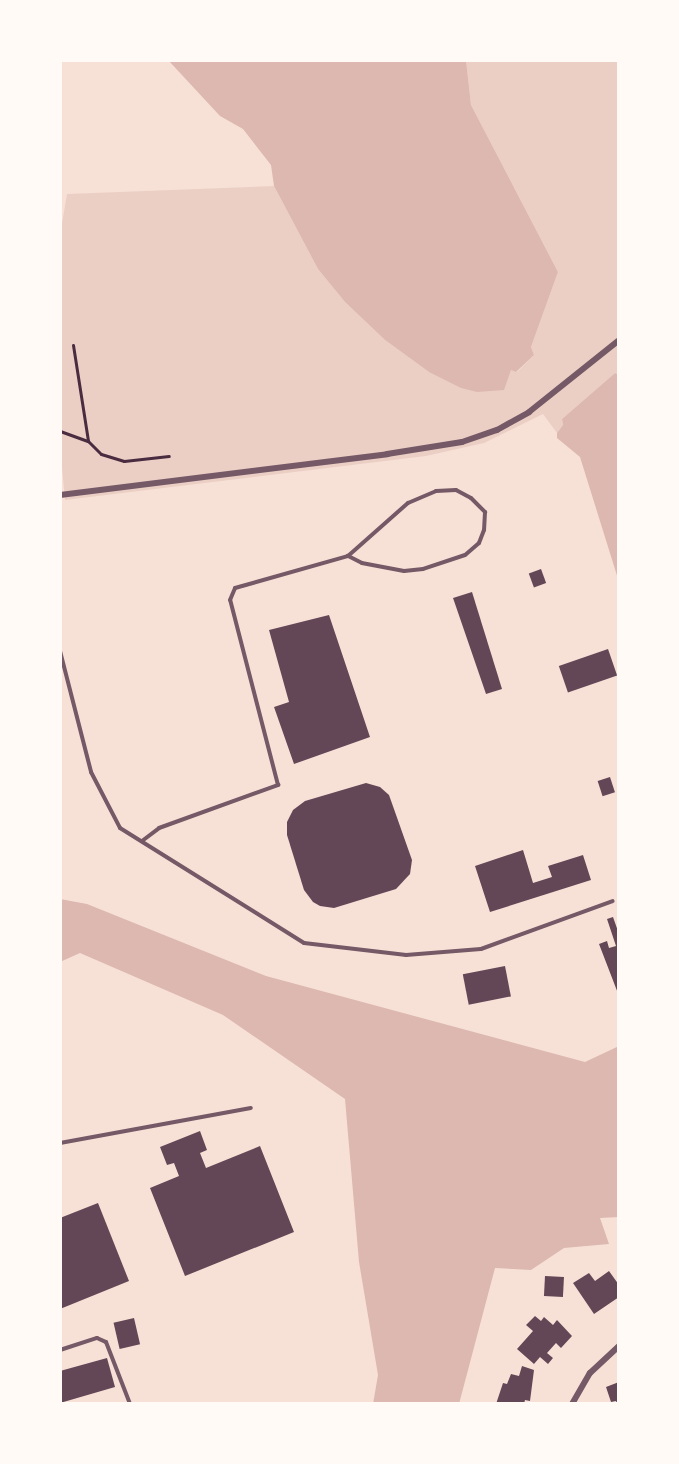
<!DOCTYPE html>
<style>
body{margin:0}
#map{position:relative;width:679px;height:1464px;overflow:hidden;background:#f7e1d7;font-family:"Asap Condensed",sans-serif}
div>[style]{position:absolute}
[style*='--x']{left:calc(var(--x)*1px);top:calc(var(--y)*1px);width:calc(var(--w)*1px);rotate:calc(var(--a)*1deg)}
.green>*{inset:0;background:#ebcfc5}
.water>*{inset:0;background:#dcb8b0}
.building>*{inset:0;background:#644757;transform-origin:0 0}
.path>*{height:3px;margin:-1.5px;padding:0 1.5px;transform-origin:1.5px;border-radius:1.5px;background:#4a2c40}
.service>*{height:4px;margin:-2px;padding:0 2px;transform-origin:2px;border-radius:2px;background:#755966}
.minor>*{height:6px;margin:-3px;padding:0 3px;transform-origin:3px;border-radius:3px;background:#755966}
span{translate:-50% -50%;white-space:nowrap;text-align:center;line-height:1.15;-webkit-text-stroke:4.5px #fffaf5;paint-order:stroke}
.frame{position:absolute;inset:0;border:62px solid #fffaf5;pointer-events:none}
</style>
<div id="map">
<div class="green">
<i style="clip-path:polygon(466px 60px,619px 60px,619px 375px,615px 373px,562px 419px,563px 425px,557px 433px,543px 414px,484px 443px,426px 456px,65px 500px,60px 446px,60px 235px,67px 194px,274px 186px,318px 269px,345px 302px,385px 340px,429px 372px,511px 370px,517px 372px,534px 355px,531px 347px,558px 272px,471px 105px)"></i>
</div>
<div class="water">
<i style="clip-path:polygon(168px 60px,466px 60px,471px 105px,558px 272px,531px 347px,534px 355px,516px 372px,511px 370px,504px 390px,477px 392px,461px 388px,429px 372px,385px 340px,345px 302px,318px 269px,274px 186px,271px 165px,243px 129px,220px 116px)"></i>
<i style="clip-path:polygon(615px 373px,619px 375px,619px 582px,580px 457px,557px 438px,557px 433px,563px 425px,562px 419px)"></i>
<i style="clip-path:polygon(60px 899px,87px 904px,266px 976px,585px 1062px,619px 1046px,619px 1217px,600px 1218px,609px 1244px,564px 1248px,531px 1270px,495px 1268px,459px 1404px,373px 1404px,378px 1375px,359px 1262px,345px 1099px,223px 1015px,80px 953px,60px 962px)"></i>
</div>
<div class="building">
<i style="left:541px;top:569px;width:15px;height:13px;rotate:70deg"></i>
<i style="clip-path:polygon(472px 592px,502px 689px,486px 694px,453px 598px)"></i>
<i style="clip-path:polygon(329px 615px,370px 737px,294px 764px,274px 707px,289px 702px,269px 630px)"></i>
<i style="left:608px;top:649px;width:28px;height:52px;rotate:71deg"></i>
<i style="left:610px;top:777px;width:16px;height:13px;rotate:72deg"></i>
<i style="clip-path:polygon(366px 783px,380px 787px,389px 795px,412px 860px,410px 874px,396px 889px,334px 908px,320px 906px,313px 902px,304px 890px,287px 835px,287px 822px,293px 810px,305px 801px)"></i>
<i style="clip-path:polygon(523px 850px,533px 883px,552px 877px,548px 866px,583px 855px,591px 880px,490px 912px,475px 866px)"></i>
<i style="clip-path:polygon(613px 917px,619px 934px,619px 996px,599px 944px,607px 941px,609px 948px,616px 946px,607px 919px)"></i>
<i style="left:505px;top:966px;width:31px;height:43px;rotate:79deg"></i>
<i style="clip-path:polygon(200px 1131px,207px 1150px,200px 1153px,206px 1168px,260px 1146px,294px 1232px,185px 1276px,150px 1188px,179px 1176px,174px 1163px,167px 1165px,160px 1147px)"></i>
<i style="clip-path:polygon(98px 1203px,129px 1281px,60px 1309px,60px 1218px)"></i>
<i style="clip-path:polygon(609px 1271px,619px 1285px,619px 1297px,594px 1314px,573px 1283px,589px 1273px,595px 1281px)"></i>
<i style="left:545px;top:1276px;width:19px;height:20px;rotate:3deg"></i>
<i style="clip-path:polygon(535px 1316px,541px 1321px,544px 1317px,553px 1325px,557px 1320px,572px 1336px,561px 1348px,556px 1343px,547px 1353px,553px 1358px,548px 1364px,540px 1357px,534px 1364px,517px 1349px,533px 1331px,526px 1325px)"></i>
<i style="left:134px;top:1318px;width:27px;height:21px;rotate:77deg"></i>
<i style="clip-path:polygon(107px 1358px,115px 1387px,60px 1403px,60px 1371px)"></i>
<i style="clip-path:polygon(522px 1366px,534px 1370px,530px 1401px,525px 1400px,524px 1404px,496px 1404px,503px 1383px,507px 1384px,511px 1374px,519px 1376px)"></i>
<i style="clip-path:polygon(619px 1382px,619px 1404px,617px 1404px,616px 1401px,611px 1402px,606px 1387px)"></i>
</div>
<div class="path">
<i style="--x:73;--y:345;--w:97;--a:81.1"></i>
<i style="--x:88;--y:441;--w:18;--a:45"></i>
<i style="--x:101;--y:454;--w:24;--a:17"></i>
<i style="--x:124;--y:461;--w:45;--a:-6.3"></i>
<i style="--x:60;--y:431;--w:30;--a:20"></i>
</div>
<div class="service">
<i style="--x:60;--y:651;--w:125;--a:75.6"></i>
<i style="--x:91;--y:772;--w:63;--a:62.6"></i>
<i style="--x:120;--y:828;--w:217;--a:32"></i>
<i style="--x:304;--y:943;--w:103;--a:6.7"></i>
<i style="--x:406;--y:955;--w:75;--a:-4.6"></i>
<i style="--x:481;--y:949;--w:140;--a:-20"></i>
<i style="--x:142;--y:841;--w:21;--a:-37"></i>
<i style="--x:159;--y:828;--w:127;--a:-19.9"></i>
<i style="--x:278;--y:785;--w:191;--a:-104.5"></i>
<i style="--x:230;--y:600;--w:13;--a:-67"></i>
<i style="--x:235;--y:588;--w:117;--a:-15.8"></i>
<i style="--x:348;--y:556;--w:80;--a:-41.5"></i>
<i style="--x:408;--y:503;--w:30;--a:-23"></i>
<i style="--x:436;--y:491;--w:20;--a:-3"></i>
<i style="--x:456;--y:490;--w:17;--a:28"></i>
<i style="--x:471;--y:498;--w:20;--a:45"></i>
<i style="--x:485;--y:512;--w:18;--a:93"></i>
<i style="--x:484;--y:530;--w:14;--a:111"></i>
<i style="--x:479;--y:543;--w:18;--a:139"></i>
<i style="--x:465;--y:555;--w:44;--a:161.6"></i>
<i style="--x:423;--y:569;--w:19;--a:174"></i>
<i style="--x:404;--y:571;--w:43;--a:-169.2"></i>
<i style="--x:362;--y:563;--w:16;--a:-153"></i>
<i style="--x:60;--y:1143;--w:194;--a:-10.4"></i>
<i style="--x:60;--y:1350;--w:39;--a:-18"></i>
<i style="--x:97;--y:1338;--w:10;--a:24"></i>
<i style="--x:106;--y:1342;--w:66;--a:68.8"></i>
</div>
<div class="minor">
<i style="--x:60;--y:495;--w:330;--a:-7.1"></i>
<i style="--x:387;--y:454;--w:76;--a:-9.1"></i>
<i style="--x:462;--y:442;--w:37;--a:-19"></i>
<i style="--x:497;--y:430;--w:37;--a:-29"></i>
<i style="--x:529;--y:412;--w:114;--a:-38.6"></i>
<i style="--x:572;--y:1404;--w:36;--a:-60"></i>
<i style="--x:590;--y:1373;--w:40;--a:-43"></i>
</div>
<div class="frame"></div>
</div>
